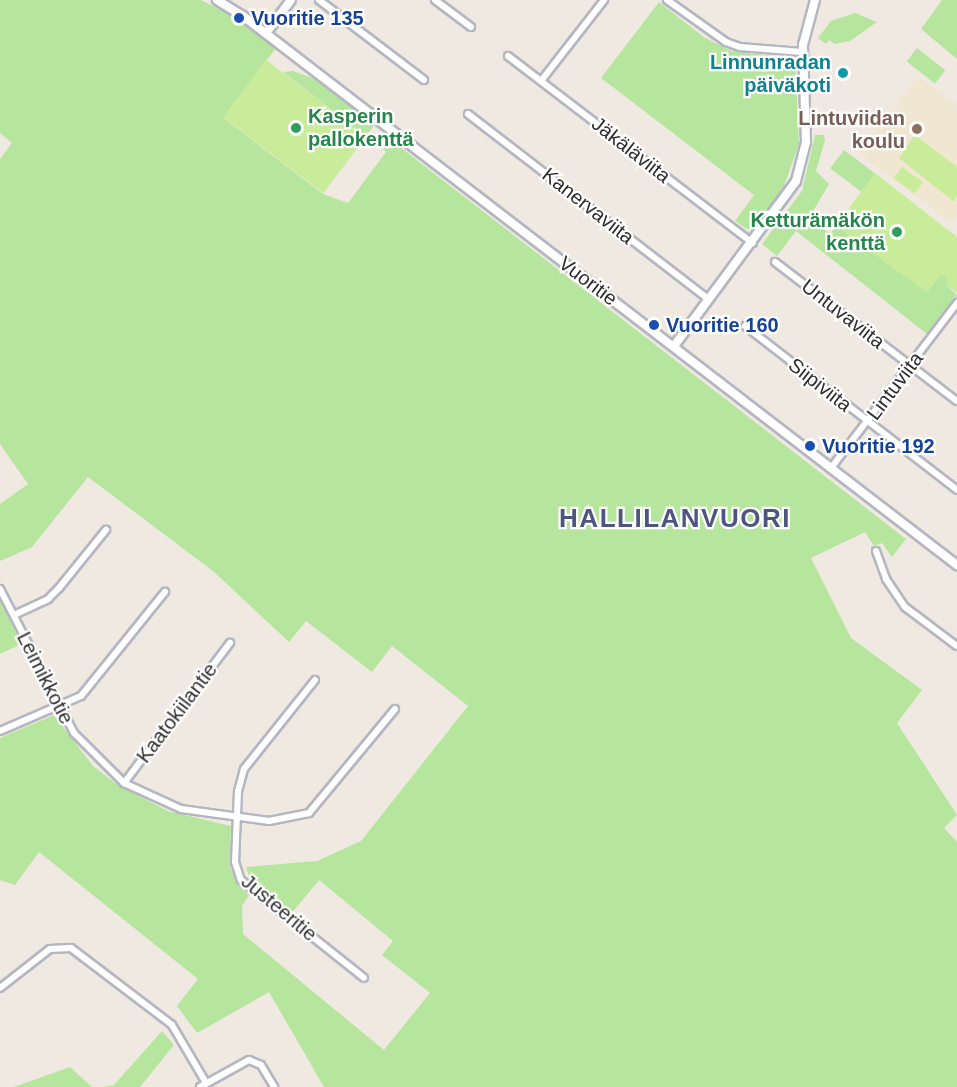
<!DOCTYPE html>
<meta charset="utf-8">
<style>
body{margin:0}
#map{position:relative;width:957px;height:1087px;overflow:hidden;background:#efe9e1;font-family:Arial,sans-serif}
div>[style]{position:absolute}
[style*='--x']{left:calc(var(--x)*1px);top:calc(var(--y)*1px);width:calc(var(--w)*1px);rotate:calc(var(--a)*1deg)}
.education>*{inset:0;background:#f0e6d1}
.green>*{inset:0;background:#b6e59e;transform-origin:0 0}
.pitch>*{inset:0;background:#c9ec9a;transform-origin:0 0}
.roads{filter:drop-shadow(2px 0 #b4b7c1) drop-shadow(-2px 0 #b4b7c1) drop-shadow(0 2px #b4b7c1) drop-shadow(0 -2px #b4b7c1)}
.minor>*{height:6px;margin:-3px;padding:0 3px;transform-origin:3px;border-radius:3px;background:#fff}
.tertiary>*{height:8px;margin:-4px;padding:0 4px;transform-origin:4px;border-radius:4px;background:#fff}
.dots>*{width:16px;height:16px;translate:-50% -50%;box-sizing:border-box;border:3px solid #fff;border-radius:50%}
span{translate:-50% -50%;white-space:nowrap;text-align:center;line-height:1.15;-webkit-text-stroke:4.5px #fff;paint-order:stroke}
.transit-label{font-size:20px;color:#164399;font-weight:700}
.left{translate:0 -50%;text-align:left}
.culture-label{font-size:20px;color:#0d838f;font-weight:700}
.right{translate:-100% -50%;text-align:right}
.leisure-label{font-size:20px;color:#27864d;font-weight:700}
.education-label{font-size:20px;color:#785e54;font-weight:700}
.street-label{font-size:20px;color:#2e2e2e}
.district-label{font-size:26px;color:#4d5680;font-weight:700;letter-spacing:1.5px}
</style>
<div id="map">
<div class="education">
<i style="clip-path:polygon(918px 76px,957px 105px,957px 216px,951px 223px,859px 153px)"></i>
</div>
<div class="green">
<i style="clip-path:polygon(0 0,201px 0,238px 19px,276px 48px,223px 118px,323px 194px,348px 203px,386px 152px,379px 146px,387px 137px,906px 539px,892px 557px,882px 543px,874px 546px,865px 532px,811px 558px,851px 638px,922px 690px,897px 723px,957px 815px,944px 828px,957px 842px,957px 1087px,324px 1087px,269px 992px,197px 1033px,177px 1006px,198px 979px,39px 852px,15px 885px,0 880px,0 738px,54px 715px,93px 766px,119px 786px,168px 811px,231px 826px,230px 867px,237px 883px,249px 895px,242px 906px,243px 934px,384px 1050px,430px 993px,382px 955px,393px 941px,319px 880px,291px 914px,251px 882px,246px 867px,317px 861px,361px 841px,468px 706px,392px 646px,372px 672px,306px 621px,289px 642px,213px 571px,88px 477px,32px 547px,0 561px,0 504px,28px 484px,0 444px,0 159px,12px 143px,0 133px)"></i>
<i style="clip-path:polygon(942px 0,957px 0,957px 59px,921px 29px)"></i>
<i style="clip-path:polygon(659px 2px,705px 38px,732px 51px,795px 59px,799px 144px,784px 186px,754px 229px,747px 229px,735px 221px,754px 195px,601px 78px)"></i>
<i style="clip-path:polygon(855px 13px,877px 22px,850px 41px,835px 44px,829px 40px,826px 44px,818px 38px,831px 21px)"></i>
<i style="left:917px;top:48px;width:36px;height:17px;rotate:38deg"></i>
<i style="clip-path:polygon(293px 71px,318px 80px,375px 124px,366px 136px,283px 72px)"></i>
<i style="clip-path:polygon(815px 135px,824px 135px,825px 140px,816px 171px,829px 184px,809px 218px,830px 234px,836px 226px,927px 292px,941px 273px,949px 280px,946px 285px,957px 295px,927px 334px,796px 231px,777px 256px,762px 244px,802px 191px)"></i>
<i style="left:844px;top:150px;width:39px;height:23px;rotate:37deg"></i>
<i style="clip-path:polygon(0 597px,21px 644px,0 654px)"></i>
<i style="clip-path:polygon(162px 1031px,174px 1045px,140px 1087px,103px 1087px,114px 1085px)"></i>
<i style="clip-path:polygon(70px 1067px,92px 1087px,14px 1087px)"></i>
</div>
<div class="pitch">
<i style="left:266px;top:60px;width:126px;height:72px;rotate:37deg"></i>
<i style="clip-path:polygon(915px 135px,957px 167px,957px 196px,953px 201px,899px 158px)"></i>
<i style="left:902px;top:167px;width:26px;height:14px;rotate:36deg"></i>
<i style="clip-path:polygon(875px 173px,957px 237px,957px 293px,946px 285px,949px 280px,941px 274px,927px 292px,836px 226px)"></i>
</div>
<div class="roads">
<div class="minor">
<i style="--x:319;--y:0;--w:132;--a:37.3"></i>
<i style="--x:435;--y:0;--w:45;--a:36.9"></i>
<i style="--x:667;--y:0;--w:72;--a:35.4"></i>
<i style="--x:726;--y:42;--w:15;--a:20"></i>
<i style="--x:740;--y:47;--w:62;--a:4.6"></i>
<i style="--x:508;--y:56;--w:308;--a:37.4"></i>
<i style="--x:541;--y:81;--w:103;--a:-52.1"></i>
<i style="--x:468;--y:114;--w:303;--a:37.6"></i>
<i style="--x:775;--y:262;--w:229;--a:37.4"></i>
<i style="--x:745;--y:326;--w:268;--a:37.7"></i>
<i style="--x:831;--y:468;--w:208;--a:-52.6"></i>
<i style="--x:876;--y:551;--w:30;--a:70"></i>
<i style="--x:886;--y:579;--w:34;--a:56"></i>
<i style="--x:905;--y:607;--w:65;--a:36.9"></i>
<i style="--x:0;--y:589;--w:162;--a:62.8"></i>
<i style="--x:74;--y:733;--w:71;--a:45"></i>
<i style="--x:124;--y:783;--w:63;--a:24.5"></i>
<i style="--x:181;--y:809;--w:89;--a:7.8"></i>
<i style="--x:269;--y:821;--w:41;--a:-11.3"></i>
<i style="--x:309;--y:813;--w:135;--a:-50.4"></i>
<i style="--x:14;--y:615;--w:38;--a:-25"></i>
<i style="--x:48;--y:599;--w:16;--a:-45"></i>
<i style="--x:59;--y:588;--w:75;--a:-51"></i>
<i style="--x:315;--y:680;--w:114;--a:128.6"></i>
<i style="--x:244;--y:769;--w:23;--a:105"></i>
<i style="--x:238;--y:791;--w:71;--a:92.4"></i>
<i style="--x:235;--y:862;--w:19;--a:72"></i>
<i style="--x:241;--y:880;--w:157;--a:38.5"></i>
<i style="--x:0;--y:731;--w:88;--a:-23.4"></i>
<i style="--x:81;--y:696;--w:134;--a:-51.1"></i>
<i style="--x:124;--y:783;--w:176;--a:-52.9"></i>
<i style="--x:0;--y:988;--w:63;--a:-38"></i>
<i style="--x:50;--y:949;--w:21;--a:-3"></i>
<i style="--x:71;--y:948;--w:127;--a:37.3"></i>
<i style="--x:172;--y:1025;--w:65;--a:59.5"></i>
<i style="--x:200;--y:1087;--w:56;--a:-28.9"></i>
<i style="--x:249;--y:1060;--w:13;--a:23"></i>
<i style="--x:261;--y:1065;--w:26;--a:59"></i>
</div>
<div class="tertiary">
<i style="--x:217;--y:0;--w:31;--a:32"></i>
<i style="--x:243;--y:16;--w:901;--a:37.56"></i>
<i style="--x:266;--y:33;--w:41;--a:-52.9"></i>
<i style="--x:674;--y:346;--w:205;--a:-53.5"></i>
<i style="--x:796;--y:181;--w:40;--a:-75.6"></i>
<i style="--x:806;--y:142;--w:97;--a:-91.8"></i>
<i style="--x:803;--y:45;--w:47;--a:-75.1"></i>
</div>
</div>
<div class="dots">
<i style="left:239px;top:18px;background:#1a4fb4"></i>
<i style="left:843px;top:73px;background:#0f9aa8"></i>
<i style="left:296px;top:128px;background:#2e9e5b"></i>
<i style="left:917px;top:129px;background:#8d6e63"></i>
<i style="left:897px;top:232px;background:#2e9e5b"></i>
<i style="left:654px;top:325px;background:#1a4fb4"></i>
<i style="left:810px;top:446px;background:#1a4fb4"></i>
</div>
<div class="transit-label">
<span class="left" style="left:251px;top:18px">Vuoritie 135</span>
<span class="left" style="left:666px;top:325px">Vuoritie 160</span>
<span class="left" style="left:822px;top:446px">Vuoritie 192</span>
</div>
<div class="culture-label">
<span class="right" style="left:831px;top:74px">Linnunradan<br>päiväkoti</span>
</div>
<div class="leisure-label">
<span class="left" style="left:308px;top:128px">Kasperin<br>pallokenttä</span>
<span class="right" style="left:885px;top:232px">Ketturämäkön<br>kenttä</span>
</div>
<div class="education-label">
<span class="right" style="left:905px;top:130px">Lintuviidan<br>koulu</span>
</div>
<div class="street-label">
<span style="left:631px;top:150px;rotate:38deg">Jäkäläviita</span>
<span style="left:588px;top:206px;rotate:38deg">Kanervaviita</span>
<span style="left:588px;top:281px;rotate:37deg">Vuoritie</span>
<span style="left:843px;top:314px;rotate:38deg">Untuvaviita</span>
<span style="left:820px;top:385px;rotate:38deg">Siipiviita</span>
<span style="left:895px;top:386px;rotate:-53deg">Lintuviita</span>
<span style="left:45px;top:678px;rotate:63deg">Leimikkotie</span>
<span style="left:177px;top:713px;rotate:-53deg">Kaatokiilantie</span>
<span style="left:279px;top:908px;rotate:40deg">Justeeritie</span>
</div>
<div class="district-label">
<span style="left:675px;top:519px">HALLILANVUORI</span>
</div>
</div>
